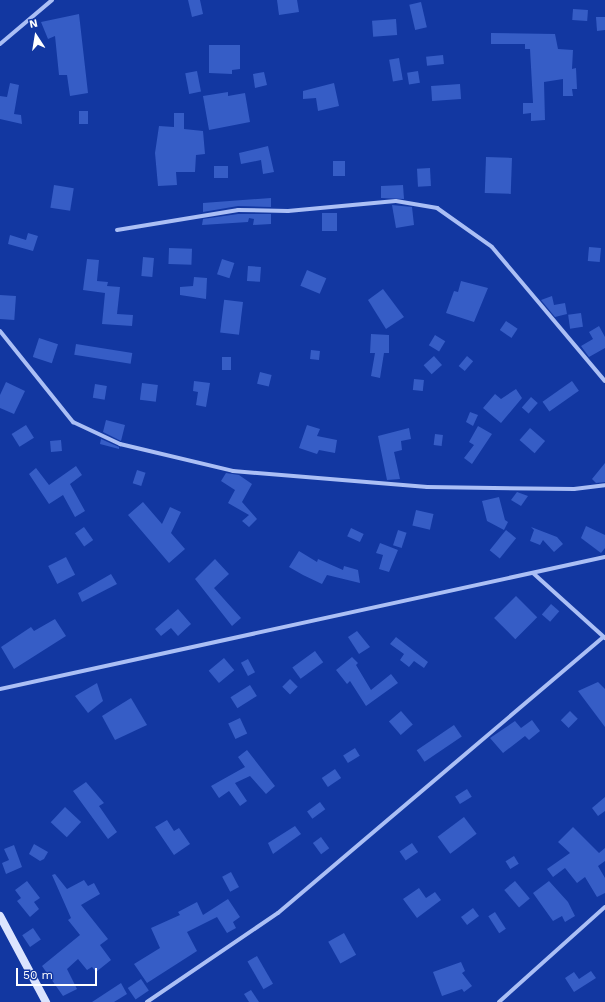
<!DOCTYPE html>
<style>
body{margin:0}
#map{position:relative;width:605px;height:1002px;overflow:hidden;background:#1237a1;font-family:"Work Sans",sans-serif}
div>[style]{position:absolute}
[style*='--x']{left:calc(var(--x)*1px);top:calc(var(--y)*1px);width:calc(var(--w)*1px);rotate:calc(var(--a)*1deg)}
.building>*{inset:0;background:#365dc6;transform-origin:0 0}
.street>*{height:4px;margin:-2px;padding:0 2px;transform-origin:2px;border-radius:2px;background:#abbff5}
.secondary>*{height:8px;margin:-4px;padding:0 4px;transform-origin:4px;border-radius:4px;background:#dbe4fe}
span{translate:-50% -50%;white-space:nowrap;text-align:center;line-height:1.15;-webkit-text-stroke:3.5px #1237a1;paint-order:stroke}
.north{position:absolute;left:16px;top:16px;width:40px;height:40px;-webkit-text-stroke:3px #1237a1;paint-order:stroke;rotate:348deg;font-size:11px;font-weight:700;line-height:16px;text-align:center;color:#fff}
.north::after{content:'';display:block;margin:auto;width:14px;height:18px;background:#fff;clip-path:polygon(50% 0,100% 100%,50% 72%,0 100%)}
.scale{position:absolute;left:16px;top:968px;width:81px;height:18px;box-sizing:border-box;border:2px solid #fff;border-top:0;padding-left:5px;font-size:12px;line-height:14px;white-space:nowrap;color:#fff;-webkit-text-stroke:3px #1237a1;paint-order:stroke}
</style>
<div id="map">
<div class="building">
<i style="clip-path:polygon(188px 0,200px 0,203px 14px,192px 17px)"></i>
<i style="clip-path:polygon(277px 0,297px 0,299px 12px,279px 15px)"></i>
<i style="left:421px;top:2px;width:26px;height:12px;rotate:77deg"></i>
<i style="left:573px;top:9px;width:15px;height:11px;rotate:4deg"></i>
<i style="clip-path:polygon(79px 14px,88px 93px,70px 96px,67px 75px,59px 75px,55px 36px,48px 39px,41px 22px)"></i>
<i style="clip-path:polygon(596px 17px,605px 17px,605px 30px,597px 31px)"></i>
<i style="left:396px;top:19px;width:16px;height:24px;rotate:86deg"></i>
<i style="clip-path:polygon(491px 33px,555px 34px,558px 49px,573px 50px,572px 69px,576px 68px,577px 89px,572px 89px,573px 96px,563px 96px,563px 79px,544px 82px,545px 120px,531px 121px,531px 113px,523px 114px,523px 103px,533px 103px,530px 49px,525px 49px,525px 44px,491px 44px)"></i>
<i style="clip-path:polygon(209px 45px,240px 45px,240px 69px,232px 70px,232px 74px,209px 73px)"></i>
<i style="left:443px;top:55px;width:9px;height:17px;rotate:84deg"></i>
<i style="left:399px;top:58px;width:22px;height:10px;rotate:80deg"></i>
<i style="left:197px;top:71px;width:21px;height:12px;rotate:79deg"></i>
<i style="left:418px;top:71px;width:12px;height:11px;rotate:81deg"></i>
<i style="clip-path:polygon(264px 72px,267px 85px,255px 88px,253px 74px)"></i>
<i style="clip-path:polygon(10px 83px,19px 85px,14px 114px,21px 115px,22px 124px,0 119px,0 96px,7px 97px)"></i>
<i style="clip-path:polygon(334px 83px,339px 106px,318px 111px,316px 98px,303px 99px,303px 91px)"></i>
<i style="left:460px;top:84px;width:15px;height:29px;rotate:86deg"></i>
<i style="clip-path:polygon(228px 92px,228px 96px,245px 93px,250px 122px,209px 130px,203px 96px)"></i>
<i style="left:79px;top:111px;width:9px;height:13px"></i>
<i style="clip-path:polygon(174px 113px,184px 113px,184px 129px,203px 131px,205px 154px,196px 155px,195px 172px,176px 172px,177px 185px,158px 186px,155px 153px,159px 126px,174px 127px)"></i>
<i style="clip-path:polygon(268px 146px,274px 172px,263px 174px,261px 160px,241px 164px,239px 153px)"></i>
<i style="left:486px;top:157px;width:26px;height:36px;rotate:2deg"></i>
<i style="left:333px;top:161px;width:12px;height:15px"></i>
<i style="left:214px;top:166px;width:14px;height:12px"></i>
<i style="left:430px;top:168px;width:18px;height:13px;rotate:87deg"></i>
<i style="left:54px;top:185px;width:20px;height:23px;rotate:9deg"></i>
<i style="clip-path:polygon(403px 185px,404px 199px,381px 198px,381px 186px)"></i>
<i style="clip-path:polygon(271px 198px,271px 207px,238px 206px,203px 212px,203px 203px)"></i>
<i style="clip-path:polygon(392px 205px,412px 207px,414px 225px,396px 228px)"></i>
<i style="left:322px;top:213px;width:15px;height:18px"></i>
<i style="clip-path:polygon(238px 214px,271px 214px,271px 224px,253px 225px,254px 219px,249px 218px,248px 222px,202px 225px,203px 219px)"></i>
<i style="clip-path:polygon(28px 233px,38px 236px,33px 251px,8px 244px,10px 235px,26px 240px)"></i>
<i style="left:589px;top:247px;width:12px;height:14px;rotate:5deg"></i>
<i style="left:169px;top:248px;width:23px;height:16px;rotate:2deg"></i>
<i style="left:143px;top:257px;width:11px;height:19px;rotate:5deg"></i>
<i style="clip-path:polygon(87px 259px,99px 260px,97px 281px,108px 282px,107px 286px,120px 287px,117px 314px,133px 315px,132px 326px,102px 324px,105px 293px,83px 290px)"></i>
<i style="left:222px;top:259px;width:13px;height:16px;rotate:18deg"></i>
<i style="left:248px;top:266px;width:13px;height:15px;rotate:4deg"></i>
<i style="left:307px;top:270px;width:21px;height:17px;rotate:23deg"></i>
<i style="clip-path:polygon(194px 277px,207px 278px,206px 299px,180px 295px,180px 287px,193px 286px)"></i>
<i style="clip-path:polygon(461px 281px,488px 288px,474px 322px,446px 313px,454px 291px,458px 292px)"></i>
<i style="clip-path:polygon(383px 289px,404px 317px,386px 329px,368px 300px)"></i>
<i style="left:0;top:295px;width:16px;height:24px;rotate:4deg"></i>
<i style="clip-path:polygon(552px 296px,554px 305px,565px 303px,567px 314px,555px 317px,541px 300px)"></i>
<i style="left:243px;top:302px;width:33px;height:19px;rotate:97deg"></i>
<i style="left:581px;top:313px;width:14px;height:13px;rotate:82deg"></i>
<i style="left:506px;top:321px;width:14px;height:11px;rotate:34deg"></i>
<i style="clip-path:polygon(599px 326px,605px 337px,605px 348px,589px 357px,581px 346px,593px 339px,589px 332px)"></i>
<i style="clip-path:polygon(371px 334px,389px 335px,389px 353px,384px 353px,380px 378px,371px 376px,375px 353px,370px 353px)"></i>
<i style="left:435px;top:335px;width:12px;height:12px;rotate:31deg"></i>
<i style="left:39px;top:338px;width:20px;height:20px;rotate:18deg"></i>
<i style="left:76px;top:344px;width:57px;height:11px;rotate:9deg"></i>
<i style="left:311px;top:350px;width:9px;height:9px;rotate:6deg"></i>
<i style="left:434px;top:356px;width:12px;height:14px;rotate:48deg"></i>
<i style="left:467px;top:356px;width:8px;height:13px;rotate:40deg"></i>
<i style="left:222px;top:357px;width:9px;height:13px"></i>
<i style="left:260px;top:372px;width:12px;height:12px;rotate:14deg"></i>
<i style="left:414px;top:379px;width:10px;height:11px;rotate:6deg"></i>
<i style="clip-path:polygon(194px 381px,210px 383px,206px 407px,196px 405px,198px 392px,193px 391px)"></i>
<i style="left:572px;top:381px;width:12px;height:36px;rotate:55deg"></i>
<i style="clip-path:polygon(6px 382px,25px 391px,14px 414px,0 408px,0 395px)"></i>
<i style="left:142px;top:383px;width:16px;height:17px;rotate:7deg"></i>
<i style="left:95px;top:384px;width:12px;height:14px;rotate:9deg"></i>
<i style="clip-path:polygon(516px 389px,522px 398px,501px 423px,483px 408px,495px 394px,501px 399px)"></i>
<i style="left:531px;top:397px;width:9px;height:14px;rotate:41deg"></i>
<i style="clip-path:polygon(470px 412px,478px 415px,473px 426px,466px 422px)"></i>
<i style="clip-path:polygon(106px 420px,125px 425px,121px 441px,103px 432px)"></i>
<i style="left:26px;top:425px;width:15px;height:17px;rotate:58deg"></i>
<i style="clip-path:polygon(307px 425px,320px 429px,317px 436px,337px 440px,335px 453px,319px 450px,317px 454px,299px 448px)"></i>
<i style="clip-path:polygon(478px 426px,492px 434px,472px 464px,464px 458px,474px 445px,469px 442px)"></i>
<i style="clip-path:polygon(409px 428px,411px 439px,401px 441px,402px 450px,394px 452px,400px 479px,387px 480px,378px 436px)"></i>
<i style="left:530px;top:428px;width:20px;height:16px;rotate:41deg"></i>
<i style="left:435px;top:434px;width:8px;height:11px;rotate:7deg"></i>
<i style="clip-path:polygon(101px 439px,119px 447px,119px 449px,100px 444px)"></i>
<i style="left:61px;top:440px;width:11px;height:11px;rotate:85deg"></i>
<i style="clip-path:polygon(605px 463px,605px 482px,596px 483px,592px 479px)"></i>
<i style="clip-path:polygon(76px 466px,82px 475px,70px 484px,85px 511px,75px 517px,63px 495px,49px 504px,29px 474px,36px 468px,49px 485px)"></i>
<i style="left:137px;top:470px;width:9px;height:14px;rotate:18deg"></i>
<i style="clip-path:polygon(226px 473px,239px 475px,252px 484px,242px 502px,257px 519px,249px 527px,242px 521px,249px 515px,228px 503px,235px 490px,221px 481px)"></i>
<i style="clip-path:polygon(517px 492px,528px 496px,521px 506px,511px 500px)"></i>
<i style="clip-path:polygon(499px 497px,505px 520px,508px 522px,504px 530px,487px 521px,482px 501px)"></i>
<i style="clip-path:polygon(143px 502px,162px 524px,170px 507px,181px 512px,171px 533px,185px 549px,169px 563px,128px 515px)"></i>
<i style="left:416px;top:510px;width:18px;height:16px;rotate:13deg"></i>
<i style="clip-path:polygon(586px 526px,605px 535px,605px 548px,601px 553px,581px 538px)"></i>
<i style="left:84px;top:527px;width:16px;height:11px;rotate:55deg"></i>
<i style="clip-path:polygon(531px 527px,557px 537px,563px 544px,554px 552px,543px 540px,540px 545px,530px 541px,534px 530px)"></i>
<i style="left:351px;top:528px;width:14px;height:9px;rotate:25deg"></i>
<i style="left:398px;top:530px;width:9px;height:16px;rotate:18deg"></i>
<i style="left:506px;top:530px;width:13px;height:26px;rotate:39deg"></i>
<i style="clip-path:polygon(380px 543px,398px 550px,389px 572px,379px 569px,383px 555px,376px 553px)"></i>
<i style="clip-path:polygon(299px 551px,317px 562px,318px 559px,343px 570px,344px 566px,358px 570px,360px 583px,327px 575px,322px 584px,303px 575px,289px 567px)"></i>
<i style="left:66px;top:557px;width:20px;height:20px;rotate:63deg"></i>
<i style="clip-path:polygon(215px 559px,229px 574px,214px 588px,241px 618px,232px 626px,195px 579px)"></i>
<i style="clip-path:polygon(111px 574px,117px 584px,82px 602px,78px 593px)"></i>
<i style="left:516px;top:596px;width:30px;height:31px;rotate:45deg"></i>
<i style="left:551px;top:604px;width:11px;height:14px;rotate:41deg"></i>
<i style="clip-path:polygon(178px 609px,191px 624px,178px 636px,171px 628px,161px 636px,155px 629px)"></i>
<i style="clip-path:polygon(55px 619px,66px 636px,14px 669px,1px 647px,31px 627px,34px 631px)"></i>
<i style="clip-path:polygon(357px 631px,370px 647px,359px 654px,348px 637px)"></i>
<i style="clip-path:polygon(396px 637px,428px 662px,424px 668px,414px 661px,409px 667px,400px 660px,404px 654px,390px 644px)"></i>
<i style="left:315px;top:651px;width:14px;height:28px;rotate:54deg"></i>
<i style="clip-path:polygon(352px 657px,358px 663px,356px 665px,371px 690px,391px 674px,398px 683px,366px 706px,350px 681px,347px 684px,336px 670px)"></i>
<i style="left:224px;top:658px;width:16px;height:20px;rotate:50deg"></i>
<i style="left:248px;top:659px;width:15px;height:8px;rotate:62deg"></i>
<i style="left:290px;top:679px;width:11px;height:11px;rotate:45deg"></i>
<i style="clip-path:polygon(598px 682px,605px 689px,605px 727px,578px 691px)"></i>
<i style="clip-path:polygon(97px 683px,103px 701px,88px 713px,75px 696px)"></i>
<i style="left:250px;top:685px;width:13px;height:23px;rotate:58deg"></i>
<i style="clip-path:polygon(131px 698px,147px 725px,115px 740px,102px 716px)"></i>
<i style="left:401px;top:711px;width:18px;height:16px;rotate:49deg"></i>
<i style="left:570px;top:711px;width:11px;height:13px;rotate:45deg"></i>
<i style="left:240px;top:718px;width:17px;height:13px;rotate:65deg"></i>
<i style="clip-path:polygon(532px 720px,540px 731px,529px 740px,525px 736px,503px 753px,490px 738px,515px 721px,521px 728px)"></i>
<i style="left:454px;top:725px;width:14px;height:45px;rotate:56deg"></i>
<i style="left:355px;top:748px;width:9px;height:14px;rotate:58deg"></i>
<i style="clip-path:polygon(247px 750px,275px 786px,266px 794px,250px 776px,235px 783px,247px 801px,240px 806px,229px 791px,219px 798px,211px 786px,245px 767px,238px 757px)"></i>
<i style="left:335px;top:769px;width:11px;height:16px;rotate:56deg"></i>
<i style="clip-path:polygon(86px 782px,104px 803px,99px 806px,117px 832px,108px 839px,73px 791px)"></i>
<i style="left:467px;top:789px;width:9px;height:14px;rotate:58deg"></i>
<i style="clip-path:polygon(605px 797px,605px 811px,598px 816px,592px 808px)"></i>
<i style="left:320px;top:802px;width:9px;height:16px;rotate:54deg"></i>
<i style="left:65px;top:807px;width:22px;height:21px;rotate:43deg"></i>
<i style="left:464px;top:817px;width:21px;height:33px;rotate:53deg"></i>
<i style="clip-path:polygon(167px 820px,174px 831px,179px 828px,190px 844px,174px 855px,155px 827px)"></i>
<i style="clip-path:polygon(295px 826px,301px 834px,273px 854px,268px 843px)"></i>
<i style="clip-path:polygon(573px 827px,599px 853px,605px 848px,605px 861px,598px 866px,605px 878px,605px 893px,597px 897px,585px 877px,577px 883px,565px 868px,553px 877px,547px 869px,570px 853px,558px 842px)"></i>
<i style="left:321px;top:837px;width:14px;height:10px;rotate:54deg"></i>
<i style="left:412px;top:843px;width:11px;height:15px;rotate:56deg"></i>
<i style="clip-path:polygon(34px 844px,48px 852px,44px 859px,40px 861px,29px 854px)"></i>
<i style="clip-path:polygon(14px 845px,22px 867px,6px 874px,2px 863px,9px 860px,4px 849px)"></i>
<i style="left:514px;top:856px;width:9px;height:10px;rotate:58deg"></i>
<i style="left:231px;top:872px;width:17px;height:10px;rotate:62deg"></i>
<i style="clip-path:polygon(55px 874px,67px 889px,84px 880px,88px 886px,94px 883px,100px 894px,81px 905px,108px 939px,100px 945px,111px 960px,96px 972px,92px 967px,87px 970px,78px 959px,67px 969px,77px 989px,63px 996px,42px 966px,80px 935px,68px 920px,71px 918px,52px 875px)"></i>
<i style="clip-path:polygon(27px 881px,40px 898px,34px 902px,39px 909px,30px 917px,17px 901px,21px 898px,15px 890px)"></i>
<i style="left:515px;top:881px;width:23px;height:14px;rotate:50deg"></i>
<i style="clip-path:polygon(549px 881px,568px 902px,575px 916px,565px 922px,562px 916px,553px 921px,533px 893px)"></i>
<i style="clip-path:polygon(419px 888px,426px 898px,435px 892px,441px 900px,417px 918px,403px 899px)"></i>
<i style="clip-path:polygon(228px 899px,240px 917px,233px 922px,236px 928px,227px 933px,217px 917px,187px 932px,197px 951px,147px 983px,134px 964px,160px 948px,151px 928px,180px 915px,178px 912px,197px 902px,203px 915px)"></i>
<i style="left:473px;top:908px;width:10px;height:15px;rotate:53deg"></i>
<i style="left:495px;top:912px;width:20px;height:8px;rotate:57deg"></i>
<i style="left:33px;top:928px;width:14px;height:13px;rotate:56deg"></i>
<i style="left:344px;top:933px;width:25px;height:18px;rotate:61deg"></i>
<i style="left:257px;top:956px;width:32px;height:11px;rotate:60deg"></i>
<i style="clip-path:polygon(461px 962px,465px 971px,462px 973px,472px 986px,464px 992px,462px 989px,442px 996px,433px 972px)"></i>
<i style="clip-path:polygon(591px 971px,596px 978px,574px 992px,565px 978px,574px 972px,579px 979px)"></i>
<i style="left:141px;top:979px;width:14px;height:16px;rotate:56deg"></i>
<i style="clip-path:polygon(121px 983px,127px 994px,114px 1002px,92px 1002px)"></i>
<i style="clip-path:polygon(251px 990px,259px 1002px,249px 1002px,244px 994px)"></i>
</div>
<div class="street">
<i style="--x:0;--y:44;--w:68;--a:-40.2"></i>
<i style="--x:117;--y:230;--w:123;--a:-9.4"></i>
<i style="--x:238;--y:210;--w:50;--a:1.1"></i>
<i style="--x:288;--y:211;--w:108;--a:-5.3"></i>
<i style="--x:396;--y:201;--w:42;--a:9.7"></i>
<i style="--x:437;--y:208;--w:67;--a:35.3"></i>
<i style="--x:492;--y:247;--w:175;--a:49.9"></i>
<i style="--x:0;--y:331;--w:117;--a:51.3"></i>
<i style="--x:73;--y:422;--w:52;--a:25.1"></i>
<i style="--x:120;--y:444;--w:116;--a:13.4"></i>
<i style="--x:233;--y:471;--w:195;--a:4.7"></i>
<i style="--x:427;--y:487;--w:147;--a:0.8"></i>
<i style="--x:574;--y:489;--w:31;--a:-7"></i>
<i style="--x:533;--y:573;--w:97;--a:42.1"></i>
<i style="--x:0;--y:689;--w:619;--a:-12.31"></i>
<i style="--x:147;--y:1002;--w:158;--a:-34.2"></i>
<i style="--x:278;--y:913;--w:427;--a:-40.3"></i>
<i style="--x:499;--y:1002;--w:142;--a:-41.9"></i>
</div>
<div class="secondary">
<i style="--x:0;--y:916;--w:98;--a:61.9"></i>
</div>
<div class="north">N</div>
<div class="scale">50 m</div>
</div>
